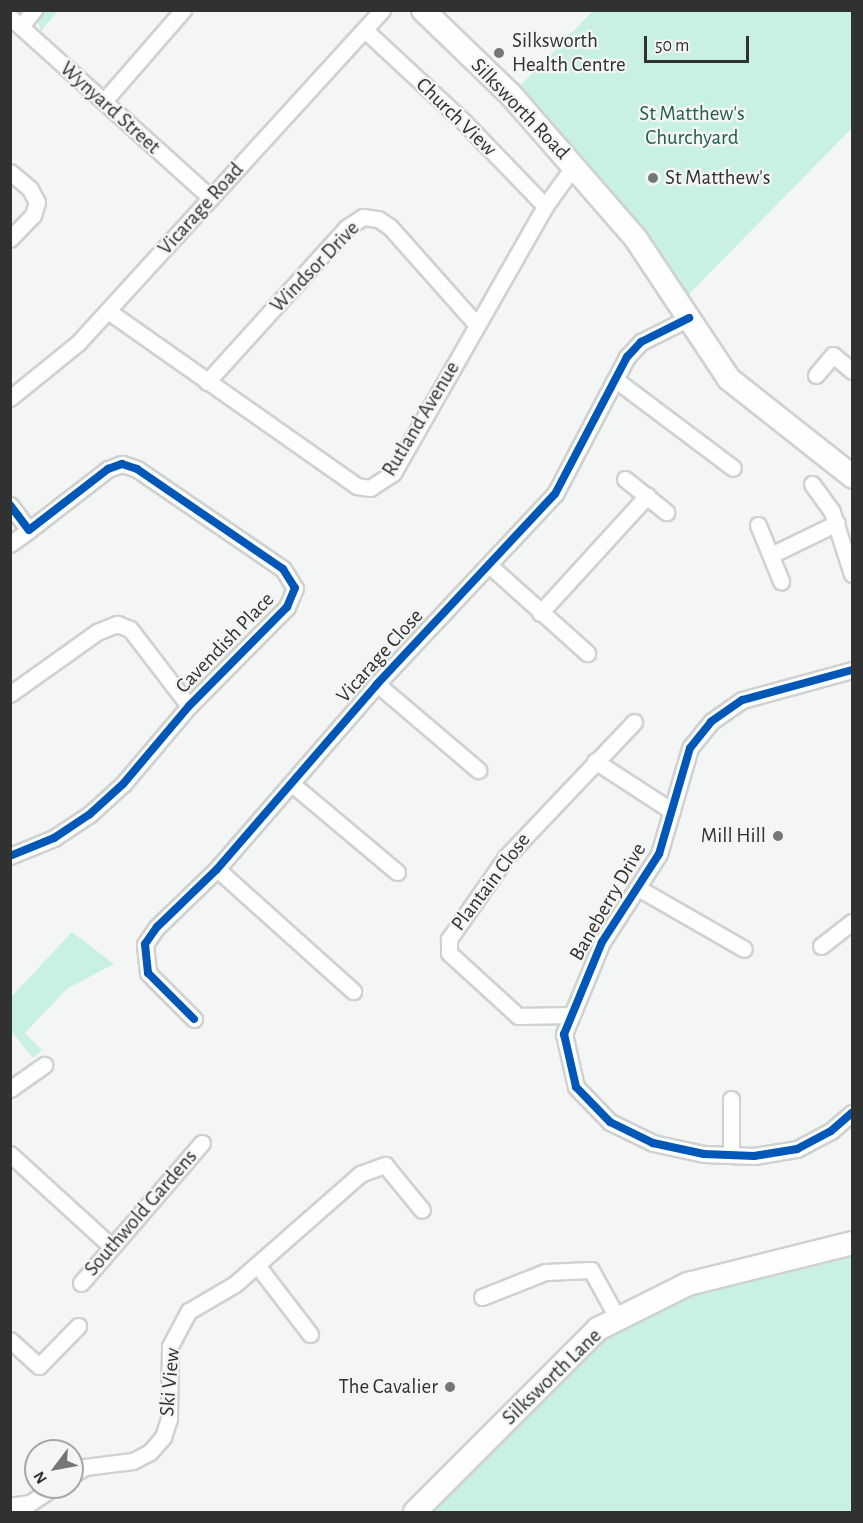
<!DOCTYPE html>
<style>
body{margin:0}
#map{position:relative;width:863px;height:1523px;overflow:hidden;background:#f4f5f5;font-family:"Alegreya Sans",sans-serif}
div>[style]{position:absolute}
[style*='--x']{left:calc(var(--x)*1px);top:calc(var(--y)*1px);width:calc(var(--w)*1px);rotate:calc(var(--a)*1deg)}
.green>*{inset:0;background:#c9f1e3}
.roads{filter:drop-shadow(2px 0 #d0d1d1) drop-shadow(-2px 0 #d0d1d1) drop-shadow(0 2px #d0d1d1) drop-shadow(0 -2px #d0d1d1)}
.street>*{height:15px;margin:-7.5px;padding:0 7.5px;transform-origin:7.5px;border-radius:7.5px;background:#fdfefe}
.secondary>*{height:22px;margin:-11px;padding:0 11px;transform-origin:11px;border-radius:11px;background:#fdfefe}
.cycleway>*{height:8px;margin:-4px;padding:0 4px;transform-origin:4px;border-radius:4px;background:#0057b8}
.dots>*{width:16px;height:16px;translate:-50% -50%;box-sizing:border-box;border:3px solid #f3f6f5;border-radius:50%}
span{translate:-50% -50%;white-space:nowrap;text-align:center;line-height:1.15;-webkit-text-stroke:4.5px #f3f6f5;paint-order:stroke}
.poi-label{font-size:21px;color:#303131}
.left{translate:0 -50%;text-align:left}
.right{translate:-100% -50%;text-align:right}
.street-label{font-size:21px;color:#303131}
.park-label{font-size:21px;color:#245f4d}
.frame{position:absolute;inset:0;border:12px solid #303131;pointer-events:none}
.north{position:absolute;left:24px;top:1439px;width:60px;height:60px;box-sizing:border-box;background:#f3f6f5;border:2px solid #a5a7a7;border-radius:50%;rotate:238deg;font-size:16px;font-weight:700;line-height:24px;text-align:center;color:#303131}
.north::after{content:'';display:block;margin:auto;width:21px;height:27px;background:#757676;clip-path:polygon(50% 0,100% 100%,50% 72%,0 100%)}
.scale{position:absolute;left:644px;top:36px;width:105px;height:27px;box-sizing:border-box;border:3px solid #303131;border-top:0;padding-left:8px;font-size:18px;line-height:21px;white-space:nowrap;color:#303131;-webkit-text-stroke:4px #f3f6f5;paint-order:stroke}
</style>
<div id="map">
<div class="green">
<i style="clip-path:polygon(42px 11px,58px 11px,40px 32px,38px 15px)"></i>
<i style="clip-path:polygon(593px 11px,852px 11px,852px 128px,690px 293px,689px 318px,511px 95px)"></i>
<i style="clip-path:polygon(72px 932px,114px 964px,68px 988px,25px 1033px,42px 1050px,33px 1058px,11px 1031px,11px 997px)"></i>
<i style="clip-path:polygon(852px 1243px,852px 1512px,415px 1512px,598px 1329px,688px 1284px)"></i>
</div>
<div class="roads">
<div class="street">
<i style="--x:10;--y:17;--w:270;--a:42"></i>
<i style="--x:21;--y:26;--w:21;--a:-51"></i>
<i style="--x:365;--y:30;--w:134;--a:42.9"></i>
<i style="--x:463;--y:121;--w:118;--a:46"></i>
<i style="--x:104;--y:101;--w:121;--a:-49"></i>
<i style="--x:10;--y:172;--w:26;--a:40"></i>
<i style="--x:30;--y:189;--w:15;--a:62"></i>
<i style="--x:37;--y:202;--w:14;--a:107"></i>
<i style="--x:33;--y:215;--w:33;--a:134"></i>
<i style="--x:108;--y:311;--w:304;--a:35.1"></i>
<i style="--x:357;--y:486;--w:13;--a:9"></i>
<i style="--x:370;--y:488;--w:27;--a:-33"></i>
<i style="--x:393;--y:473;--w:307;--a:-60.3"></i>
<i style="--x:545;--y:206;--w:49;--a:-54.1"></i>
<i style="--x:816;--y:375;--w:26;--a:-50"></i>
<i style="--x:833;--y:355;--w:25;--a:40"></i>
<i style="--x:616;--y:380;--w:146;--a:36.9"></i>
<i style="--x:207;--y:382;--w:207;--a:-47.9"></i>
<i style="--x:346;--y:228;--w:20;--a:-33"></i>
<i style="--x:363;--y:217;--w:15;--a:8"></i>
<i style="--x:378;--y:219;--w:14;--a:34"></i>
<i style="--x:390;--y:227;--w:131;--a:48.4"></i>
<i style="--x:10;--y:398;--w:87;--a:-39"></i>
<i style="--x:78;--y:343;--w:451;--a:-47.6"></i>
<i style="--x:625;--y:479;--w:53;--a:38.8"></i>
<i style="--x:812;--y:484;--w:34;--a:54"></i>
<i style="--x:832;--y:512;--w:65;--a:72.1"></i>
<i style="--x:10;--y:505;--w:31;--a:53"></i>
<i style="--x:29;--y:530;--w:100;--a:-37.7"></i>
<i style="--x:108;--y:469;--w:15;--a:-20"></i>
<i style="--x:122;--y:464;--w:16;--a:18"></i>
<i style="--x:137;--y:469;--w:177;--a:34.4"></i>
<i style="--x:283;--y:569;--w:22;--a:58"></i>
<i style="--x:295;--y:588;--w:21;--a:113"></i>
<i style="--x:287;--y:607;--w:139;--a:134.7"></i>
<i style="--x:189;--y:706;--w:102;--a:130.2"></i>
<i style="--x:123;--y:784;--w:45;--a:137.7"></i>
<i style="--x:90;--y:814;--w:43;--a:146.3"></i>
<i style="--x:54;--y:838;--w:48;--a:157.8"></i>
<i style="--x:758;--y:525;--w:61;--a:67.7"></i>
<i style="--x:10;--y:544;--w:24;--a:-36"></i>
<i style="--x:773;--y:554;--w:71;--a:-25.8"></i>
<i style="--x:489;--y:565;--w:132;--a:41.9"></i>
<i style="--x:540;--y:613;--w:159;--a:-47.6"></i>
<i style="--x:852;--y:670;--w:114;--a:164.7"></i>
<i style="--x:742;--y:700;--w:38;--a:145"></i>
<i style="--x:711;--y:722;--w:33;--a:129"></i>
<i style="--x:690;--y:748;--w:110;--a:106.3"></i>
<i style="--x:659;--y:854;--w:105;--a:122.9"></i>
<i style="--x:602;--y:942;--w:100;--a:112.4"></i>
<i style="--x:564;--y:1034;--w:54;--a:77.2"></i>
<i style="--x:576;--y:1087;--w:49;--a:45.8"></i>
<i style="--x:610;--y:1122;--w:48;--a:26"></i>
<i style="--x:653;--y:1143;--w:52;--a:12.2"></i>
<i style="--x:704;--y:1154;--w:50;--a:2.3"></i>
<i style="--x:754;--y:1156;--w:44;--a:-9.2"></i>
<i style="--x:797;--y:1149;--w:38;--a:-28"></i>
<i style="--x:831;--y:1131;--w:28;--a:-41"></i>
<i style="--x:377;--y:684;--w:133;--a:40.4"></i>
<i style="--x:10;--y:694;--w:107;--a:-35.5"></i>
<i style="--x:97;--y:632;--w:22;--a:-22"></i>
<i style="--x:117;--y:624;--w:14;--a:21"></i>
<i style="--x:130;--y:629;--w:97;--a:52.5"></i>
<i style="--x:595;--y:761;--w:92;--a:33"></i>
<i style="--x:292;--y:784;--w:137;--a:40"></i>
<i style="--x:217;--y:869;--w:183;--a:41.9"></i>
<i style="--x:638;--y:888;--w:122;--a:29.9"></i>
<i style="--x:821;--y:946;--w:39;--a:-38"></i>
<i style="--x:571;--y:1015;--w:53;--a:178.9"></i>
<i style="--x:518;--y:1016;--w:93;--a:-137.6"></i>
<i style="--x:449;--y:953;--w:14;--a:-90"></i>
<i style="--x:449;--y:939;--w:100;--a:-55.2"></i>
<i style="--x:506;--y:857;--w:186;--a:-46.5"></i>
<i style="--x:194;--y:1019;--w:65;--a:-135"></i>
<i style="--x:148;--y:973;--w:29;--a:-96"></i>
<i style="--x:145;--y:944;--w:21;--a:-55"></i>
<i style="--x:157;--y:927;--w:83;--a:-44"></i>
<i style="--x:217;--y:869;--w:245;--a:-49.1"></i>
<i style="--x:377;--y:684;--w:260;--a:-46.9"></i>
<i style="--x:555;--y:494;--w:155;--a:-62.3"></i>
<i style="--x:627;--y:357;--w:21;--a:-47"></i>
<i style="--x:641;--y:342;--w:54;--a:-26.6"></i>
<i style="--x:10;--y:1089;--w:42;--a:-35.2"></i>
<i style="--x:731;--y:1099;--w:56;--a:90"></i>
<i style="--x:10;--y:1154;--w:138;--a:42.4"></i>
<i style="--x:257;--y:1265;--w:87;--a:52.5"></i>
<i style="--x:81;--y:1283;--w:185;--a:-49.2"></i>
<i style="--x:482;--y:1297;--w:68;--a:-21.6"></i>
<i style="--x:545;--y:1272;--w:46;--a:-2.5"></i>
<i style="--x:591;--y:1270;--w:56;--a:61.1"></i>
<i style="--x:10;--y:1340;--w:39;--a:42"></i>
<i style="--x:39;--y:1366;--w:56;--a:-45.7"></i>
<i style="--x:72;--y:1475;--w:15;--a:-32"></i>
<i style="--x:85;--y:1467;--w:48;--a:-7.1"></i>
<i style="--x:133;--y:1461;--w:19;--a:-28"></i>
<i style="--x:150;--y:1452;--w:20;--a:-49"></i>
<i style="--x:163;--y:1437;--w:19;--a:-72"></i>
<i style="--x:169;--y:1419;--w:73;--a:-89.2"></i>
<i style="--x:170;--y:1346;--w:40;--a:-62"></i>
<i style="--x:189;--y:1311;--w:53;--a:-30.4"></i>
<i style="--x:235;--y:1284;--w:167;--a:-41.3"></i>
<i style="--x:360;--y:1174;--w:27;--a:-20"></i>
<i style="--x:385;--y:1165;--w:58;--a:50.6"></i>
<i style="--x:10;--y:1506;--w:20;--a:-9"></i>
<i style="--x:30;--y:1503;--w:29;--a:-34"></i>
</div>
<div class="secondary">
<i style="--x:423;--y:10;--w:122;--a:44"></i>
<i style="--x:511;--y:95;--w:191;--a:49"></i>
<i style="--x:636;--y:239;--w:168;--a:56.4"></i>
<i style="--x:729;--y:379;--w:157;--a:38.3"></i>
<i style="--x:415;--y:1512;--w:259;--a:-45"></i>
<i style="--x:598;--y:1329;--w:101;--a:-26.6"></i>
<i style="--x:688;--y:1284;--w:169;--a:-14"></i>
</div>
</div>
<div class="cycleway">
<i style="--x:10;--y:505;--w:31;--a:53"></i>
<i style="--x:29;--y:530;--w:100;--a:-37.7"></i>
<i style="--x:108;--y:469;--w:15;--a:-20"></i>
<i style="--x:122;--y:464;--w:16;--a:18"></i>
<i style="--x:137;--y:469;--w:177;--a:34.4"></i>
<i style="--x:283;--y:569;--w:22;--a:58"></i>
<i style="--x:295;--y:588;--w:21;--a:113"></i>
<i style="--x:287;--y:607;--w:139;--a:134.7"></i>
<i style="--x:189;--y:706;--w:102;--a:130.2"></i>
<i style="--x:123;--y:784;--w:45;--a:137.7"></i>
<i style="--x:90;--y:814;--w:43;--a:146.3"></i>
<i style="--x:54;--y:838;--w:48;--a:157.8"></i>
<i style="--x:852;--y:670;--w:114;--a:164.7"></i>
<i style="--x:742;--y:700;--w:38;--a:145"></i>
<i style="--x:711;--y:722;--w:33;--a:129"></i>
<i style="--x:690;--y:748;--w:110;--a:106.3"></i>
<i style="--x:659;--y:854;--w:105;--a:122.9"></i>
<i style="--x:602;--y:942;--w:100;--a:112.4"></i>
<i style="--x:564;--y:1034;--w:54;--a:77.2"></i>
<i style="--x:576;--y:1087;--w:49;--a:45.8"></i>
<i style="--x:610;--y:1122;--w:48;--a:26"></i>
<i style="--x:653;--y:1143;--w:52;--a:12.2"></i>
<i style="--x:704;--y:1154;--w:50;--a:2.3"></i>
<i style="--x:754;--y:1156;--w:44;--a:-9.2"></i>
<i style="--x:797;--y:1149;--w:38;--a:-28"></i>
<i style="--x:831;--y:1131;--w:28;--a:-41"></i>
<i style="--x:194;--y:1019;--w:65;--a:-135"></i>
<i style="--x:148;--y:973;--w:29;--a:-96"></i>
<i style="--x:145;--y:944;--w:21;--a:-55"></i>
<i style="--x:157;--y:927;--w:83;--a:-44"></i>
<i style="--x:217;--y:869;--w:245;--a:-49.1"></i>
<i style="--x:377;--y:684;--w:260;--a:-46.9"></i>
<i style="--x:555;--y:494;--w:155;--a:-62.3"></i>
<i style="--x:627;--y:357;--w:21;--a:-47"></i>
<i style="--x:641;--y:342;--w:54;--a:-26.6"></i>
</div>
<div class="dots">
<i style="left:499px;top:53px;background:#757676"></i>
<i style="left:653px;top:178px;background:#757676"></i>
<i style="left:778px;top:836px;background:#757676"></i>
<i style="left:450px;top:1387px;background:#757676"></i>
</div>
<div class="poi-label">
<span class="left" style="left:512px;top:53px">Silksworth<br>Health Centre</span>
<span class="left" style="left:665px;top:178px">St Matthew's</span>
<span class="right" style="left:766px;top:836px">Mill Hill</span>
<span class="right" style="left:438px;top:1387px">The Cavalier</span>
</div>
<div class="street-label">
<span style="left:110px;top:108px;rotate:42deg">Wynyard Street</span>
<span style="left:520px;top:109px;rotate:46deg">Silksworth Road</span>
<span style="left:456px;top:117px;rotate:44deg">Church View</span>
<span style="left:201px;top:209px;rotate:-48deg">Vicarage Road</span>
<span style="left:315px;top:267px;rotate:-46deg">Windsor Drive</span>
<span style="left:421px;top:419px;rotate:-59deg">Rutland Avenue</span>
<span style="left:225px;top:643px;rotate:-46deg">Cavendish Place</span>
<span style="left:380px;top:656px;rotate:-48deg">Vicarage Close</span>
<span style="left:491px;top:882px;rotate:-53deg">Plantain Close</span>
<span style="left:608px;top:902px;rotate:-60deg">Baneberry Drive</span>
<span style="left:141px;top:1213px;rotate:-49deg">Southwold Gardens</span>
<span style="left:552px;top:1377px;rotate:-44deg">Silksworth Lane</span>
<span style="left:170px;top:1382px;rotate:-85deg">Ski View</span>
</div>
<div class="park-label">
<span style="left:692px;top:126px">St Matthew's<br>Churchyard</span>
</div>
<div class="frame"></div>
<div class="north">N</div>
<div class="scale">50 m</div>
</div>
